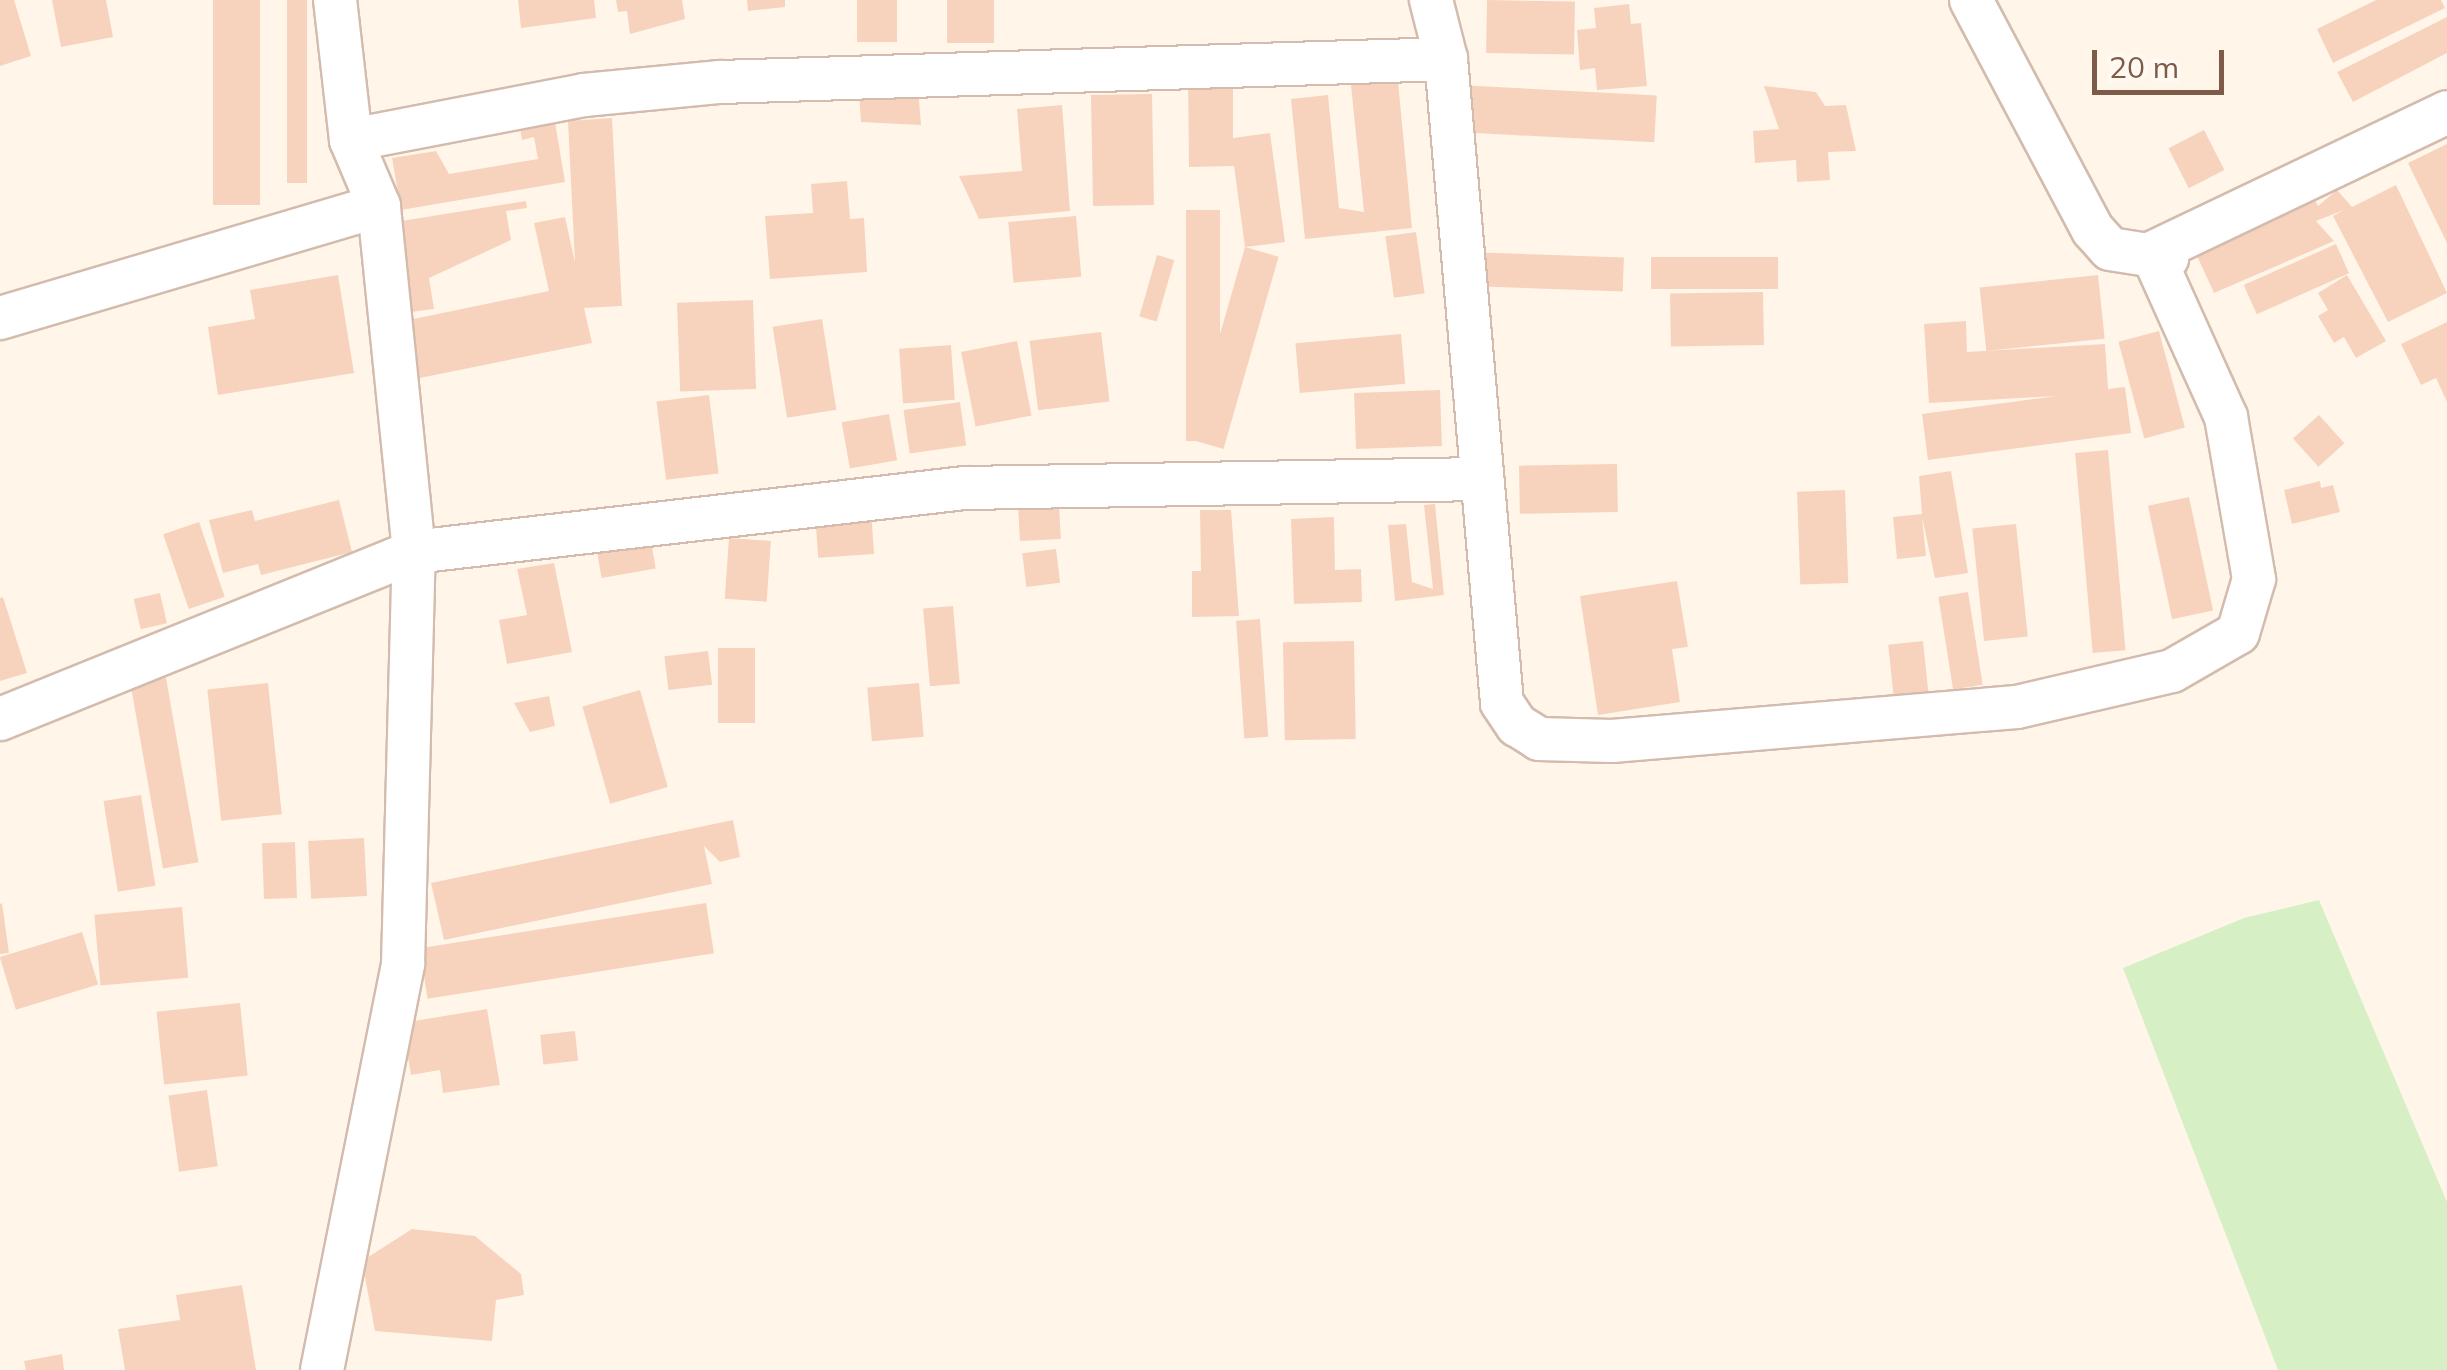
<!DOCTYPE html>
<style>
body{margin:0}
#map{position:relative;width:2447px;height:1370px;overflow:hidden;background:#fff6e9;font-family:Mulish,sans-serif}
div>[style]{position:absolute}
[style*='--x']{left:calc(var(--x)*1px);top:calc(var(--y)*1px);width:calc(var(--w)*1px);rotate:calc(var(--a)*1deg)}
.green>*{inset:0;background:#d7efc5}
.building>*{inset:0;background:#f7d3be;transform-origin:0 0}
.roads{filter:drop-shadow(2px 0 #d3bcad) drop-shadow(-2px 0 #d3bcad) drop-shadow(0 2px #d3bcad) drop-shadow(0 -2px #d3bcad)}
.street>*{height:42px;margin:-21px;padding:0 21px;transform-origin:21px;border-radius:21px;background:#fff}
span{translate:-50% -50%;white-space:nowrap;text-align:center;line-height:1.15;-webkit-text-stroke:8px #fff9f2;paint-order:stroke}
.scale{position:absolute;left:2092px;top:50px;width:132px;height:45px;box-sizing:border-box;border:5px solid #7e5a48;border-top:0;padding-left:12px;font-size:30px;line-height:35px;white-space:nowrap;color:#7e5a48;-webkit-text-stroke:8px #fff9f2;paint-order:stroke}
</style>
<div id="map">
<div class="green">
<i style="clip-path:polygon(2319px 900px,2447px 1202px,2447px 1370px,2278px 1370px,2123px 968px,2244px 918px)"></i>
</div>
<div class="building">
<i style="clip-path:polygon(0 0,14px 0,31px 56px,0 66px)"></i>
<i style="clip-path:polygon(52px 0,106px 0,113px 37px,61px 47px)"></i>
<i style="left:213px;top:0;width:47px;height:205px"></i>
<i style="left:287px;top:0;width:20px;height:183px"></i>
<i style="clip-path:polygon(518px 0,594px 0,596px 18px,521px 28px)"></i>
<i style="clip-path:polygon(616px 0,682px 0,685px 19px,630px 34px,627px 11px,618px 12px)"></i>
<i style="clip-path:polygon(747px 0,785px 0,785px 7px,748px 11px)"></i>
<i style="left:857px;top:0;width:40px;height:42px"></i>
<i style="left:947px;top:0;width:47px;height:43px"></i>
<i style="left:1487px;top:0;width:88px;height:53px;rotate:1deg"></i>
<i style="clip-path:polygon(2376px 0,2441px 0,2445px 8px,2333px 63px,2317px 29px)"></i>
<i style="clip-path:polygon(1629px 4px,1631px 24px,1641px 23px,1647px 86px,1597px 90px,1595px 68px,1580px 70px,1577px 30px,1596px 28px,1594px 8px)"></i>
<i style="clip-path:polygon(2447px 17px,2447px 53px,2353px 102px,2337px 72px)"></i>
<i style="clip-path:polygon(1397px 71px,1412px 228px,1305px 239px,1291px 99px,1328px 95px,1339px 208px,1364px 212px,1350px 76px)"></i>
<i style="clip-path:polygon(1188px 74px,1233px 88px,1233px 138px,1270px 133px,1285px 242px,1245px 247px,1234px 166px,1189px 167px)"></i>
<i style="left:1458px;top:85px;width:199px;height:47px;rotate:3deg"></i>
<i style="clip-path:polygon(1764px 86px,1816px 92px,1825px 106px,1846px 105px,1856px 151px,1828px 152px,1830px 180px,1797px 182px,1796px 160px,1755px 163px,1753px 131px,1779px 129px)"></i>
<i style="clip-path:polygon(918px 89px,921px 125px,861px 122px,859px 92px)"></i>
<i style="left:1152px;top:94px;width:111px;height:61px;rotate:89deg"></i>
<i style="clip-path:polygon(1062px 105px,1070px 211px,979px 219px,959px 176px,1022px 171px,1017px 109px)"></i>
<i style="clip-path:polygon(554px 116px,565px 182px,401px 210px,392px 158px,436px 151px,449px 174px,538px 159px,534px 137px,522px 140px,519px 122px)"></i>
<i style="clip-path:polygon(612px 118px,622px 306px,584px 308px,592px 343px,410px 380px,399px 322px,549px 291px,534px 223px,565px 217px,575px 262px,568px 121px)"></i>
<i style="left:2204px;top:130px;width:45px;height:40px;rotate:63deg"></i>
<i style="clip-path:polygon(2447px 144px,2447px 243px,2408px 163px)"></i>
<i style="clip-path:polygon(847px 181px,850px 219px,864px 218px,867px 272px,770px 279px,765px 216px,813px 213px,811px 184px)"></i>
<i style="clip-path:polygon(2396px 185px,2447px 293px,2388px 322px,2333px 216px,2344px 210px,2316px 221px,2334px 241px,2214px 293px,2192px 245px,2311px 193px,2318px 206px,2337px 190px,2352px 207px)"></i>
<i style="clip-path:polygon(526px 201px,527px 208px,506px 211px,511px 240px,429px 278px,434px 309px,403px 313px,389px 223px)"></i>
<i style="left:1186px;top:210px;width:34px;height:231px"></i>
<i style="left:1076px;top:216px;width:61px;height:68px;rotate:85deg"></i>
<i style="left:1416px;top:232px;width:62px;height:31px;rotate:82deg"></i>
<i style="left:2336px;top:244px;width:32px;height:101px;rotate:66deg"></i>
<i style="left:1245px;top:247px;width:35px;height:200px;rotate:16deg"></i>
<i style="left:1468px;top:252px;width:156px;height:34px;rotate:2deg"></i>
<i style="left:1157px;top:255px;width:18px;height:64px;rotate:16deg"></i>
<i style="left:1778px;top:257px;width:32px;height:127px;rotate:90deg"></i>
<i style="clip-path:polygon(338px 275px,354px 373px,218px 395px,208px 327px,255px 319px,250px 290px)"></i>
<i style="left:2098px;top:275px;width:64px;height:119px;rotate:84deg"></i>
<i style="clip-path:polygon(2347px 275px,2386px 341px,2356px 358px,2344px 337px,2334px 343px,2318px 316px,2328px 310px,2318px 293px)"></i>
<i style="left:1763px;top:292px;width:53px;height:93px;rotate:89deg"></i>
<i style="left:753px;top:300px;width:89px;height:76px;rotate:88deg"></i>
<i style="left:822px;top:319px;width:92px;height:50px;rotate:81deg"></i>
<i style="clip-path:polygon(1966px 321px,1967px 352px,2105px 344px,2108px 389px,2125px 387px,2131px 433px,1928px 460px,1922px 414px,2057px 396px,1929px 403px,1924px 324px)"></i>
<i style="clip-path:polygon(2447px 322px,2447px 402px,2436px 378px,2421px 385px,2401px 344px)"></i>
<i style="left:2159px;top:331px;width:100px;height:42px;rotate:75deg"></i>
<i style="left:1101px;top:332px;width:70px;height:72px;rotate:83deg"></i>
<i style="left:1401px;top:334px;width:50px;height:106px;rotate:85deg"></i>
<i style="left:1017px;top:341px;width:76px;height:57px;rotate:79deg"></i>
<i style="left:951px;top:345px;width:55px;height:52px;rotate:86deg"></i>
<i style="left:1440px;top:390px;width:56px;height:86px;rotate:88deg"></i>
<i style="left:709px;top:395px;width:79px;height:53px;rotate:83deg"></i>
<i style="left:960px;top:402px;width:44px;height:57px;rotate:82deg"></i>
<i style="left:889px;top:414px;width:47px;height:48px;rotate:80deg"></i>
<i style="left:2319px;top:415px;width:38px;height:35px;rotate:48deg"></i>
<i style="left:2108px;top:450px;width:201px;height:33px;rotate:85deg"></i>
<i style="left:1617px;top:464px;width:48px;height:98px;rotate:89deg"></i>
<i style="clip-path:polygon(1951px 471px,1968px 573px,1935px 578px,1922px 517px,1926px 556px,1897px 559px,1893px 517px,1922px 514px,1919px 476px)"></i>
<i style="clip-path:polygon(2320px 481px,2321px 488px,2333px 485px,2340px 512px,2292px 524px,2284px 490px)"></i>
<i style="left:1845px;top:490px;width:93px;height:48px;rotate:88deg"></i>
<i style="left:2189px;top:497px;width:116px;height:42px;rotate:78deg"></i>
<i style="clip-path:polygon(339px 500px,352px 552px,261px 575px,258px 564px,223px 573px,209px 520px,252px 510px,255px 521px)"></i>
<i style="left:1059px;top:504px;width:35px;height:41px;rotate:87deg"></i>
<i style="clip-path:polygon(1435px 504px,1444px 595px,1395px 601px,1388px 525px,1406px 524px,1412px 582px,1433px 589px,1424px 505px)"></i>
<i style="left:871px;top:510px;width:44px;height:56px;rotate:86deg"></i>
<i style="clip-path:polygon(1200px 510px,1231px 510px,1239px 616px,1192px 617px,1192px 571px,1201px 571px)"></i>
<i style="clip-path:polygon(1334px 517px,1335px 570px,1361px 569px,1362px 602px,1294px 604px,1291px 519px)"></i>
<i style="left:199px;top:522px;width:79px;height:38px;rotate:71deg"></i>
<i style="left:2016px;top:524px;width:113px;height:44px;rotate:84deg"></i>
<i style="left:649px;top:530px;width:39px;height:55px;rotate:80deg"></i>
<i style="left:729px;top:538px;width:42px;height:61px;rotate:4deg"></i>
<i style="left:1056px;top:549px;width:34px;height:34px;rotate:83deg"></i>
<i style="clip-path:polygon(554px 563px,572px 652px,507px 664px,499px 620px,527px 615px,517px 569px)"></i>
<i style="clip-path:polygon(1677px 581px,1688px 647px,1672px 649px,1680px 702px,1598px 715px,1580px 596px)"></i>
<i style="left:1968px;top:592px;width:94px;height:30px;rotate:81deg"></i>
<i style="left:160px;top:593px;width:31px;height:27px;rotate:77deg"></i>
<i style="clip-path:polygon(3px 597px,27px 673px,0 681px,0 598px)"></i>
<i style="left:953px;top:606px;width:78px;height:30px;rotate:85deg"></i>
<i style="left:1260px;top:619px;width:118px;height:24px;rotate:86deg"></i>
<i style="left:1354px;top:641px;width:98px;height:71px;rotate:89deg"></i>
<i style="left:1923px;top:641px;width:56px;height:35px;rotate:84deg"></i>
<i style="left:718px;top:648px;width:37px;height:75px"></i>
<i style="left:708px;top:651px;width:34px;height:44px;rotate:83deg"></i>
<i style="left:166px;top:678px;width:187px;height:36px;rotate:80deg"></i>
<i style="left:268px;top:683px;width:132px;height:61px;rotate:84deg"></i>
<i style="left:919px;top:683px;width:54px;height:52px;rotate:85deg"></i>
<i style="left:640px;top:690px;width:101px;height:60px;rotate:74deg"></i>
<i style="clip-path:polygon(549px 696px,555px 726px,530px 732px,514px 703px)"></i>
<i style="left:141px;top:795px;width:92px;height:38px;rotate:81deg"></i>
<i style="clip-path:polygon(733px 820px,740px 857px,720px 862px,704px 846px,712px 884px,444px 940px,431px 883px)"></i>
<i style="left:364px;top:838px;width:58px;height:56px;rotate:87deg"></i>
<i style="left:295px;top:842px;width:56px;height:33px;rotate:88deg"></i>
<i style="clip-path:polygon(2px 903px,9px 953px,0 954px,0 904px)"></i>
<i style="left:706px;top:903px;width:51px;height:290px;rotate:81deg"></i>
<i style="left:182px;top:907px;width:71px;height:88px;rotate:85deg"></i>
<i style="left:82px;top:932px;width:55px;height:86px;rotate:73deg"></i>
<i style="left:240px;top:1003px;width:73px;height:84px;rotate:84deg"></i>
<i style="clip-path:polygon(487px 1009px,500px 1085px,443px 1093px,440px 1070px,411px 1075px,402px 1023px)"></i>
<i style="left:575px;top:1031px;width:30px;height:35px;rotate:84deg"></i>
<i style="left:207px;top:1090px;width:77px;height:39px;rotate:82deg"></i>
<i style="clip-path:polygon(412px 1229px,475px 1236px,521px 1274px,524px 1295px,496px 1300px,492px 1341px,375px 1331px,362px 1261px)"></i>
<i style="clip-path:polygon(242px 1285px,256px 1370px,125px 1370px,118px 1329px,180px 1320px,176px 1295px)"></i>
<i style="clip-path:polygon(62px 1354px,64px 1370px,26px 1370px,24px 1361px)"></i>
</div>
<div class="roads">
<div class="street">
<i style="--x:1431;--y:0;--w:61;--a:75.7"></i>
<i style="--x:1446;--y:59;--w:646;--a:85.03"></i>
<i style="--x:1502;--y:703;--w:27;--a:56"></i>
<i style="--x:1517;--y:725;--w:26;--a:32"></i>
<i style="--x:1539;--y:739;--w:73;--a:1.6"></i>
<i style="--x:1612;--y:741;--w:406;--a:-4.8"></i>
<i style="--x:2017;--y:707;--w:159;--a:-13.1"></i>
<i style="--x:2172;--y:671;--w:76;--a:-29.9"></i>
<i style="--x:2238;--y:633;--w:56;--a:-73.5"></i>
<i style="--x:2254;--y:579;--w:164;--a:-99.8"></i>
<i style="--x:2226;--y:417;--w:180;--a:-114.3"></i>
<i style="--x:1971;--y:0;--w:260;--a:62.1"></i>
<i style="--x:2093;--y:230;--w:25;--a:48"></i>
<i style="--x:2110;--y:249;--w:58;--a:9"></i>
<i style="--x:2167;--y:258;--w:10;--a:-163"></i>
<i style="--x:351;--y:140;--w:237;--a:-10.9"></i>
<i style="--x:584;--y:95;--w:137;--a:-5.5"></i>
<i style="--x:720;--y:82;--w:726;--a:-1.81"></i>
<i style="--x:2152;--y:253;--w:327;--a:-25.5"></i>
<i style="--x:0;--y:318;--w:395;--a:-16.5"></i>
<i style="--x:0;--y:719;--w:446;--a:-22"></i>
<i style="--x:414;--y:552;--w:555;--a:-6.63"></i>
<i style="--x:965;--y:488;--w:514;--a:-1"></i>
<i style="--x:322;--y:1370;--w:414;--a:-78.7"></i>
<i style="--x:403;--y:964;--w:412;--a:-88.5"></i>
<i style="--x:414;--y:552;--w:348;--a:-95.8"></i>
<i style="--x:379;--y:206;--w:72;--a:-113"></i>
<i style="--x:351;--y:140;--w:141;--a:-96.5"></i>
</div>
</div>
<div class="scale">20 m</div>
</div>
